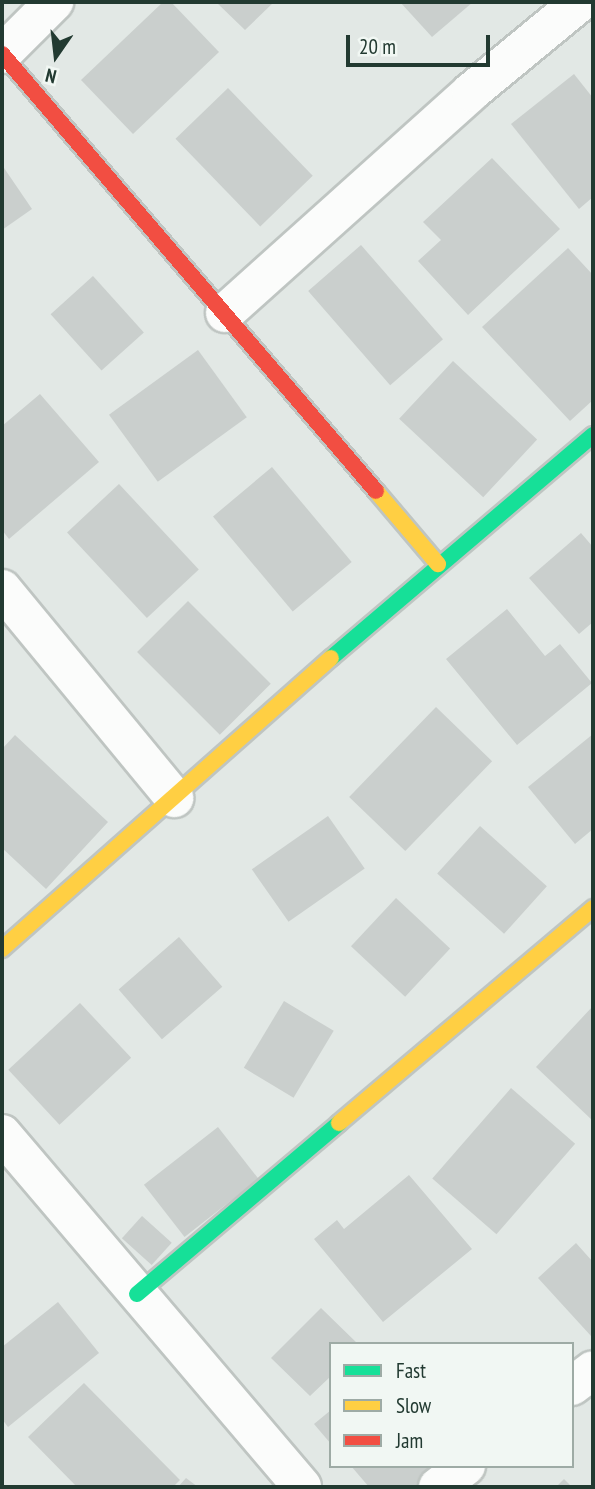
<!DOCTYPE html>
<style>
body{margin:0}
#map{position:relative;width:595px;height:1489px;overflow:hidden;background:#e2e8e5;font-family:"PT Sans Narrow",sans-serif}
div>[style]{position:absolute}
[style*='--x']{left:calc(var(--x)*1px);top:calc(var(--y)*1px);width:calc(var(--w)*1px);rotate:calc(var(--a)*1deg)}
.building>*{inset:0;background:#cacfcd;transform-origin:0 0}
.roads{filter:drop-shadow(2px 0 #bfc5c2) drop-shadow(-2px 0 #bfc5c2) drop-shadow(0 2px #bfc5c2) drop-shadow(0 -2px #bfc5c2)}
.street>*{height:38px;margin:-19px;padding:0 19px;transform-origin:19px;border-radius:19px;background:#fbfcfb}
.fast>*{height:16px;margin:-8px;padding:0 8px;transform-origin:8px;border-radius:8px;background:#16e098}
.slow>*{height:16px;margin:-8px;padding:0 8px;transform-origin:8px;border-radius:8px;background:#ffcf43}
.jam>*{height:16px;margin:-8px;padding:0 8px;transform-origin:8px;border-radius:8px;background:#f24e42}
span{translate:-50% -50%;white-space:nowrap;text-align:center;line-height:1.15;-webkit-text-stroke:6px #f1f7f3;paint-order:stroke}
.frame{position:absolute;inset:0;border:4px solid #223a31;pointer-events:none}
.legend{position:absolute;left:329px;top:1342px;width:245px;height:126px;box-sizing:border-box;background:#f1f7f3;border:2px solid #9eaba5;margin:0;padding:9px 12px;list-style:none;font-size:21px;color:#223a31}
.legend li{display:flex;align-items:center;gap:14px;height:35px}
.legend b{width:35px;border:2px solid #9eaba5}
.north{position:absolute;left:21px;top:21px;width:70px;height:70px;-webkit-text-stroke:5px #f1f7f3;paint-order:stroke;rotate:194deg;font-size:19px;font-weight:700;line-height:28px;text-align:center;color:#223a31}
.north::after{content:'';display:block;margin:auto;width:24px;height:32px;background:#223a31;clip-path:polygon(50% 0,100% 100%,50% 72%,0 100%)}
.scale{position:absolute;left:346px;top:35px;width:144px;height:32px;box-sizing:border-box;border:4px solid #223a31;border-top:0;padding-left:9px;font-size:21px;line-height:24px;white-space:nowrap;color:#223a31;-webkit-text-stroke:5px #f1f7f3;paint-order:stroke}
</style>
<div id="map">
<div class="building">
<i style="clip-path:polygon(163px 2px,171px 2px,219px 52px,133px 134px,81px 80px)"></i>
<i style="clip-path:polygon(216px 2px,274px 2px,245px 30px)"></i>
<i style="clip-path:polygon(400px 2px,473px 2px,432px 37px)"></i>
<i style="clip-path:polygon(574px 74px,593px 98px,593px 197px,579px 209px,511px 124px)"></i>
<i style="left:228px;top:88px;width:122px;height:73px;rotate:46deg"></i>
<i style="clip-path:polygon(492px 158px,560px 229px,468px 315px,418px 261px,441px 240px,423px 222px)"></i>
<i style="clip-path:polygon(2px 165px,32px 209px,2px 230px)"></i>
<i style="left:361px;top:245px;width:125px;height:70px;rotate:49deg"></i>
<i style="clip-path:polygon(568px 248px,593px 275px,593px 400px,570px 421px,482px 327px)"></i>
<i style="left:93px;top:276px;width:76px;height:57px;rotate:48deg"></i>
<i style="left:198px;top:350px;width:83px;height:110px;rotate:54deg"></i>
<i style="left:453px;top:361px;width:115px;height:79px;rotate:43deg"></i>
<i style="clip-path:polygon(40px 394px,99px 462px,9px 539px,2px 530px,2px 426px)"></i>
<i style="left:272px;top:467px;width:124px;height:77px;rotate:50deg"></i>
<i style="left:119px;top:484px;width:117px;height:71px;rotate:47deg"></i>
<i style="clip-path:polygon(581px 533px,593px 547px,593px 622px,579px 634px,529px 578px)"></i>
<i style="left:188px;top:601px;width:117px;height:72px;rotate:45deg"></i>
<i style="clip-path:polygon(507px 609px,545px 656px,560px 644px,592px 683px,517px 745px,446px 659px)"></i>
<i style="left:436px;top:707px;width:78px;height:125px;rotate:44deg"></i>
<i style="clip-path:polygon(593px 734px,593px 829px,575px 844px,528px 787px)"></i>
<i style="clip-path:polygon(15px 735px,108px 822px,46px 889px,2px 848px,2px 749px)"></i>
<i style="left:328px;top:816px;width:64px;height:93px;rotate:55deg"></i>
<i style="left:480px;top:826px;width:90px;height:64px;rotate:42deg"></i>
<i style="left:396px;top:898px;width:74px;height:66px;rotate:43deg"></i>
<i style="left:179px;top:937px;width:66px;height:80px;rotate:49deg"></i>
<i style="left:284px;top:1001px;width:58px;height:78px;rotate:31deg"></i>
<i style="left:80px;top:1003px;width:75px;height:98px;rotate:47deg"></i>
<i style="clip-path:polygon(593px 1006px,593px 1121px,536px 1067px)"></i>
<i style="left:511px;top:1088px;width:85px;height:120px;rotate:41deg"></i>
<i style="left:218px;top:1127px;width:66px;height:94px;rotate:52deg"></i>
<i style="clip-path:polygon(409px 1175px,472px 1249px,383px 1322px,314px 1239px,337px 1220px,344px 1229px)"></i>
<i style="left:142px;top:1216px;width:40px;height:30px;rotate:42deg"></i>
<i style="clip-path:polygon(576px 1243px,593px 1262px,591px 1336px,538px 1278px)"></i>
<i style="clip-path:polygon(58px 1302px,99px 1353px,8px 1427px,2px 1419px,2px 1347px)"></i>
<i style="clip-path:polygon(321px 1308px,358px 1344px,331px 1344px,331px 1376px,310px 1396px,271px 1358px)"></i>
<i style="clip-path:polygon(84px 1383px,180px 1480px,173px 1487px,77px 1487px,28px 1437px)"></i>
<i style="clip-path:polygon(331px 1410px,331px 1444px,314px 1424px)"></i>
<i style="clip-path:polygon(351px 1466px,442px 1466px,418px 1487px,369px 1487px)"></i>
<i style="clip-path:polygon(186px 1478px,198px 1487px,178px 1487px)"></i>
<i style="clip-path:polygon(564px 1479px,572px 1487px,556px 1487px)"></i>
</div>
<div class="roads">
<div class="street">
<i style="--x:2;--y:54;--w:74;--a:-45"></i>
<i style="--x:225;--y:313;--w:331;--a:-41.9"></i>
<i style="--x:471;--y:92;--w:141;--a:-39.5"></i>
<i style="--x:2;--y:589;--w:271;--a:50.5"></i>
<i style="--x:2;--y:1134;--w:463;--a:49.6"></i>
<i style="--x:572;--y:1386;--w:26;--a:-37"></i>
<i style="--x:438;--y:1487;--w:35;--a:-37"></i>
</div>
<div class="fast">
<i style="--x:331;--y:658;--w:344;--a:-40.4"></i>
<i style="--x:137;--y:1294;--w:265;--a:-40.2"></i>
</div>
<div class="slow">
<i style="--x:376;--y:491;--w:96;--a:49.7"></i>
<i style="--x:2;--y:949;--w:439;--a:-41.5"></i>
<i style="--x:339;--y:1123;--w:333;--a:-40.2"></i>
</div>
<div class="jam">
<i style="--x:2;--y:54;--w:575;--a:49.44"></i>
</div>
</div>
<div class="frame"></div>
<ul class="legend">
<li><b style="height:9px;background:#16e098"></b>Fast</li>
<li><b style="height:9px;background:#ffcf43"></b>Slow</li>
<li><b style="height:9px;background:#f24e42"></b>Jam</li>
</ul>
<div class="north">N</div>
<div class="scale">20 m</div>
</div>
